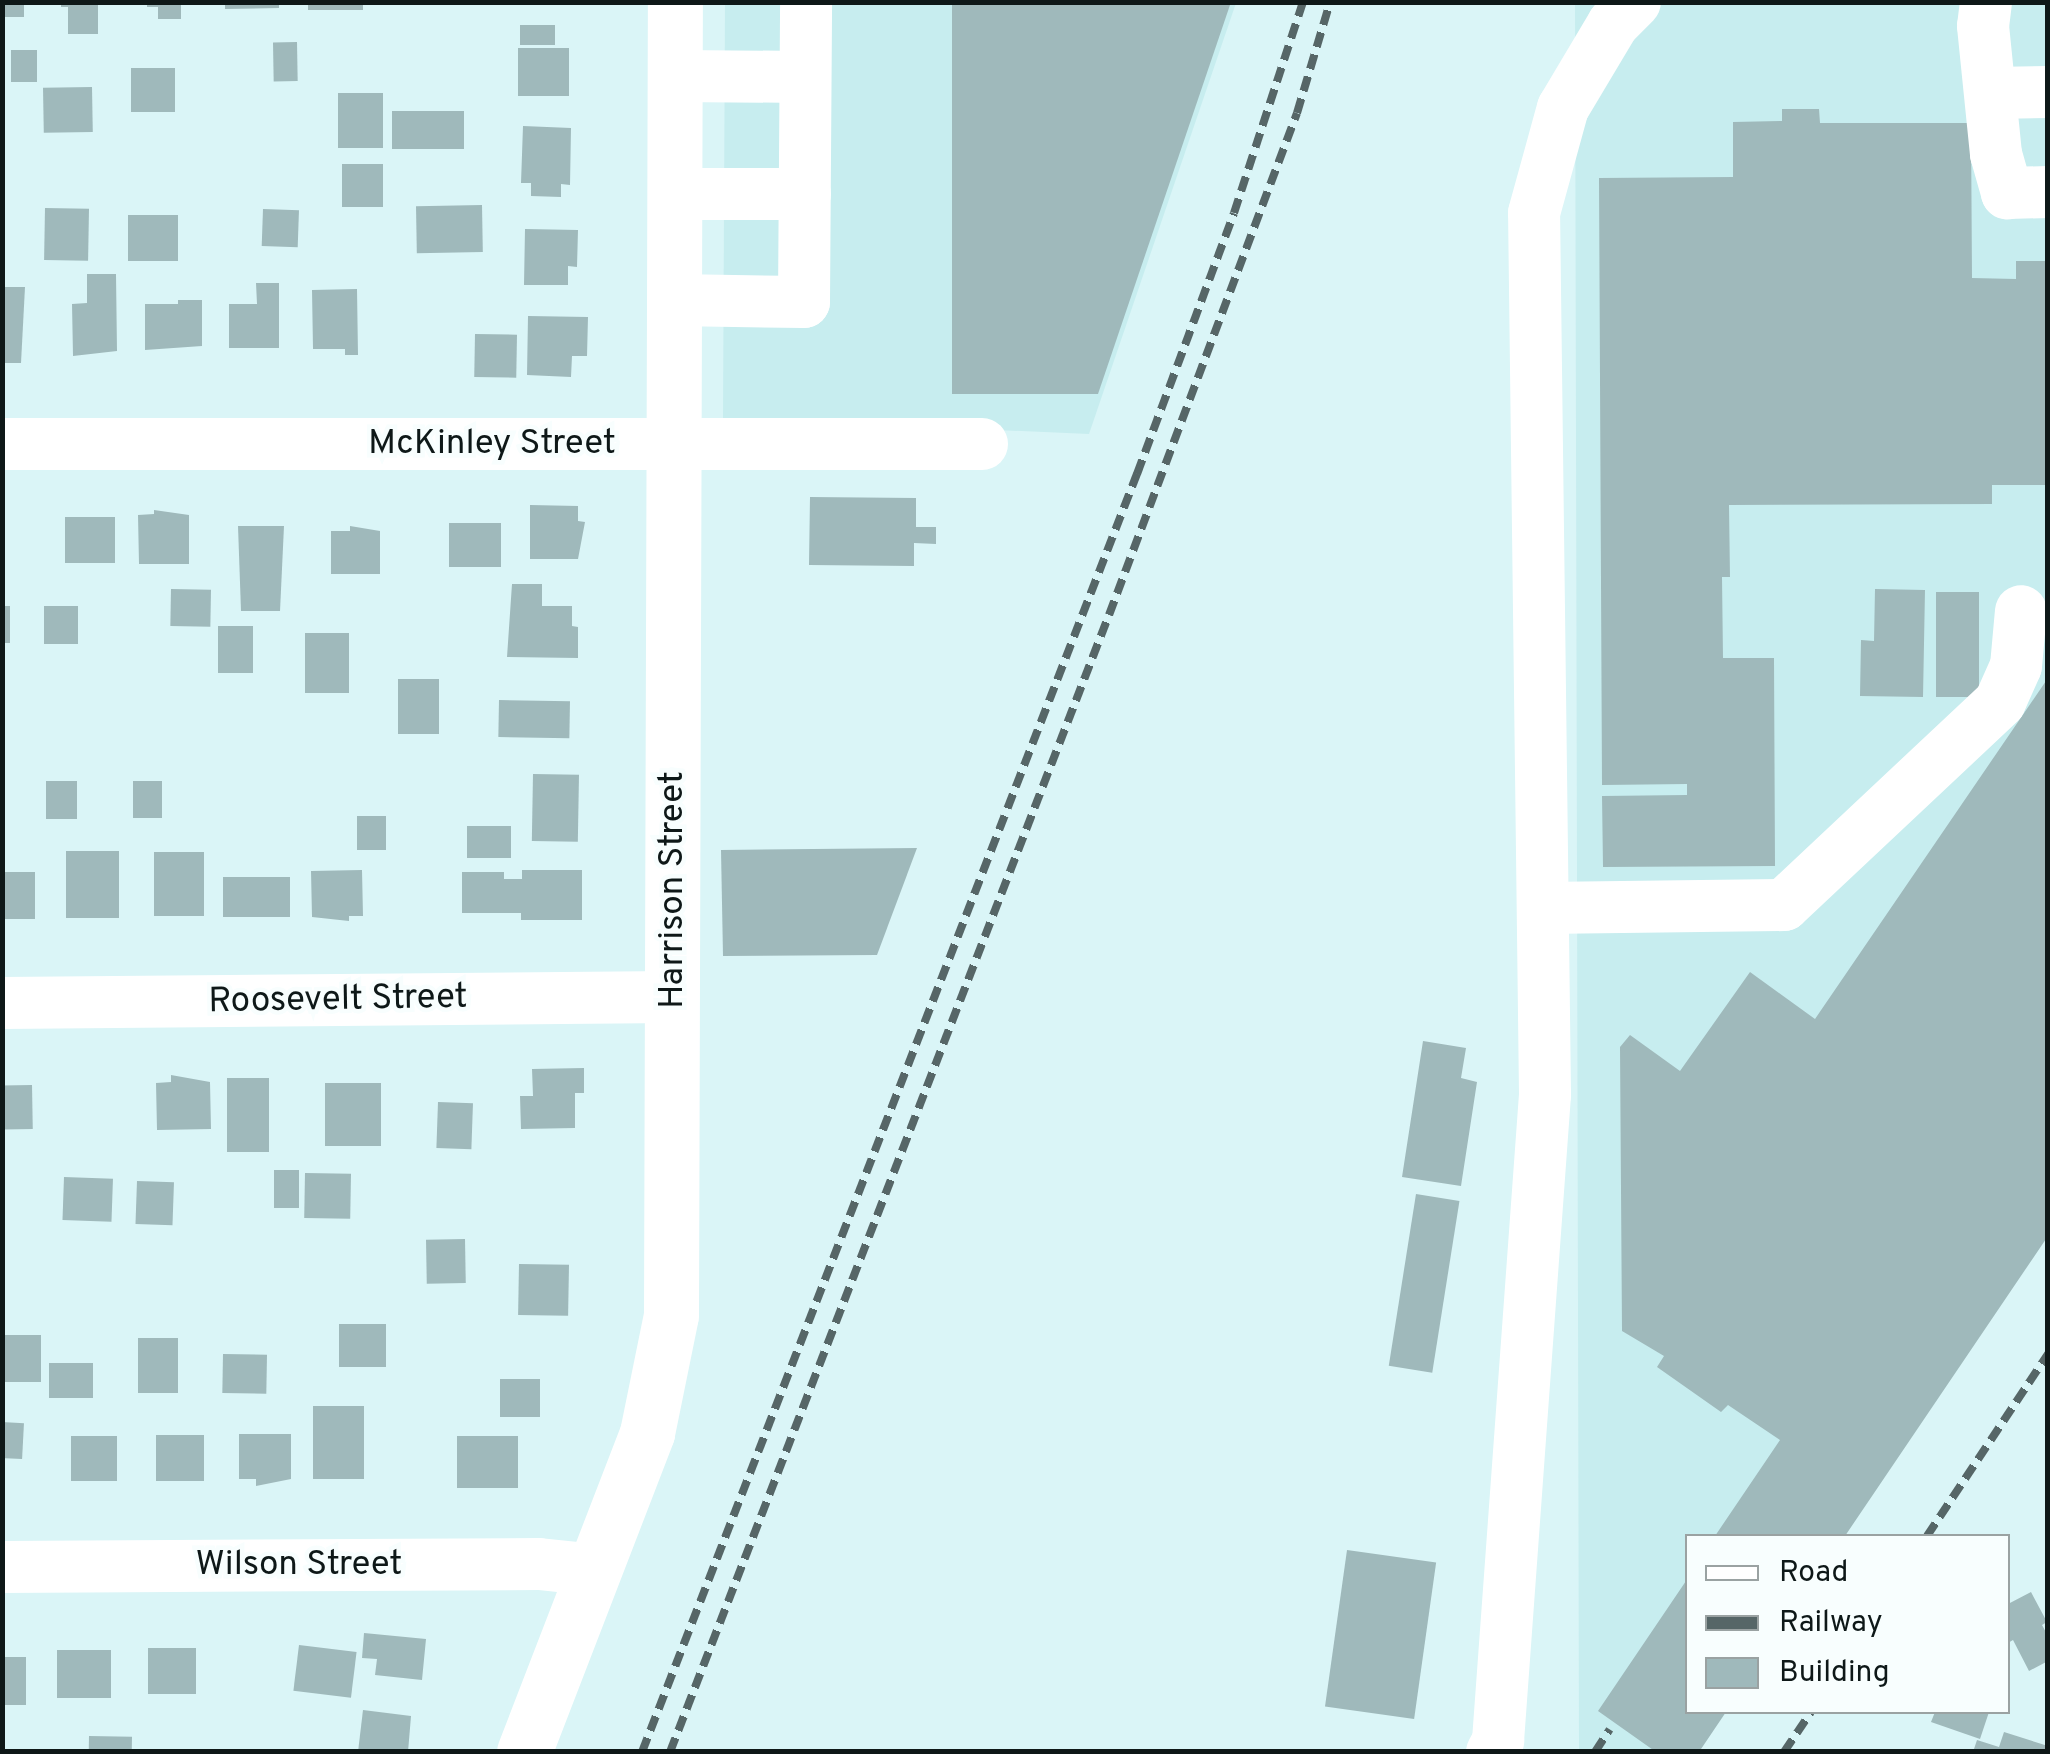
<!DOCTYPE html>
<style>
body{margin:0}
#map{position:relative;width:2050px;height:1754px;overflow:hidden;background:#daf5f7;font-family:Overpass,sans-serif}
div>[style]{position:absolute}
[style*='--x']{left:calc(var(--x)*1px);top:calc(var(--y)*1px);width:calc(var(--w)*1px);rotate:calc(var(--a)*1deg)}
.built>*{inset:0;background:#c7edef}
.building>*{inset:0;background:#9fb9bb;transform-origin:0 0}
.minor>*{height:52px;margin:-26px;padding:0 26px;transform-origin:26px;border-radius:26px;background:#fff}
.major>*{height:55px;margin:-27.5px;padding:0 27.5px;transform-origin:27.5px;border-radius:27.5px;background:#fff}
.rail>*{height:8px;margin-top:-4px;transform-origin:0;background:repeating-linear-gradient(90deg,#566667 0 15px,transparent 0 23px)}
span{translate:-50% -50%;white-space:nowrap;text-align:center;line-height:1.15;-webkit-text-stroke:9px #f8fefe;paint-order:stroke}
.street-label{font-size:35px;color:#0e1818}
.frame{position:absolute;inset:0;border:5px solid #0e1818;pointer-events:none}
.legend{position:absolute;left:1685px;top:1534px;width:325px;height:180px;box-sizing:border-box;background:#f8fefe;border:2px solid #9aa2a2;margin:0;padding:12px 18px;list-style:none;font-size:30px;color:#0e1818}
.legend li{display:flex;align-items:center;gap:20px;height:50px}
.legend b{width:50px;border:2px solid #9aa2a2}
</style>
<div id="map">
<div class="built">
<i style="clip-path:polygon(725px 3px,1236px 3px,1089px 434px,723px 418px)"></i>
<i style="clip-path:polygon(1575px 3px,2047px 3px,2047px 1229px,1836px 1536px,1688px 1536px,1688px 1712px,1716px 1712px,1688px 1751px,1579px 1751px)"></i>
</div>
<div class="building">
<i style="left:2px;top:2px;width:22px;height:15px"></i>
<i style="clip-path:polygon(61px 2px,98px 2px,98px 34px,68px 34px,68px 7px,61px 7px)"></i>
<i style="clip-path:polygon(147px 2px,181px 2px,181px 19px,158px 19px,158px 7px,147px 7px)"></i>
<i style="clip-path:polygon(225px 2px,279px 2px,279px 8px,225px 9px)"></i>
<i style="left:308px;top:2px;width:55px;height:8px"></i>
<i style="clip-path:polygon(952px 2px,1231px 2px,1098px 394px,952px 394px)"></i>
<i style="left:520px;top:25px;width:35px;height:20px"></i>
<i style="left:297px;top:42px;width:39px;height:24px;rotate:89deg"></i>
<i style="left:518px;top:48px;width:51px;height:48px"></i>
<i style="left:11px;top:50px;width:26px;height:32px"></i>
<i style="left:131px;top:68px;width:44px;height:44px"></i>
<i style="left:92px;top:87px;width:45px;height:49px;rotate:89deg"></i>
<i style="left:338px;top:93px;width:45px;height:55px"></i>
<i style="clip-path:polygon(1782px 109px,1819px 109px,1820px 123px,1971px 123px,1972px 278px,2016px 279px,2016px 261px,2048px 261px,2048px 485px,1992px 485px,1992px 504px,1729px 505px,1730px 577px,1722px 577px,1723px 658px,1774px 658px,1775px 866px,1603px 867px,1602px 796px,1687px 795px,1687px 784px,1602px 785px,1599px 178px,1733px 177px,1733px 122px,1782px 121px)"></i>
<i style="left:392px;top:111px;width:72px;height:38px"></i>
<i style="clip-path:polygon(523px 126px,571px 128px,570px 185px,561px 184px,561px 197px,531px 196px,531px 183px,521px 183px)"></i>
<i style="left:342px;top:164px;width:41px;height:43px"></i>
<i style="left:482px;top:205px;width:47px;height:66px;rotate:89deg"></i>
<i style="left:45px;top:208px;width:44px;height:52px;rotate:1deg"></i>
<i style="left:263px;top:209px;width:36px;height:37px;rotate:2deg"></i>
<i style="left:128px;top:215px;width:50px;height:46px"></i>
<i style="clip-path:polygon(525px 229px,578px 230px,577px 267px,568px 266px,568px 285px,524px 285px)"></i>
<i style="clip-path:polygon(87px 274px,116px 274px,117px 351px,73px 356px,72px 304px,87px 303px)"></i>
<i style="clip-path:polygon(256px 283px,279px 283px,279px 348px,229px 348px,229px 304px,257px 304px)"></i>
<i style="clip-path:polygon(2px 287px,25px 287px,21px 363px,2px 363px)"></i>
<i style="clip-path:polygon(357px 289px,358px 355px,345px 355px,345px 349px,313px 349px,312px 290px)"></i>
<i style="clip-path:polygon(178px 300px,202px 300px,202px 346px,145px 350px,145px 304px,178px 304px)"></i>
<i style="clip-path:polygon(528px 316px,588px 317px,587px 356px,572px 356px,571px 377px,527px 375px)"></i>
<i style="left:475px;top:334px;width:42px;height:43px;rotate:1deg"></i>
<i style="clip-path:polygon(810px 497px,916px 498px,916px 527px,936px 527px,936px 544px,914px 543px,914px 566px,809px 565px)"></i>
<i style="clip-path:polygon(530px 505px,578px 506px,578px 521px,585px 522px,578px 559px,530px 559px)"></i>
<i style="clip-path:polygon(154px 510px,189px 515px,189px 564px,139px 564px,138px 515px,154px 514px)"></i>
<i style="left:65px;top:517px;width:50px;height:46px"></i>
<i style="left:501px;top:523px;width:44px;height:52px;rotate:90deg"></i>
<i style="clip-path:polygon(238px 526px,284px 526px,280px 611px,241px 611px)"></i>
<i style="clip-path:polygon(350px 526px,380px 531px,380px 574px,331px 574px,331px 531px,350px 531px)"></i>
<i style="clip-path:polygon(512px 584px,542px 584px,542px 606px,572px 606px,572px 626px,578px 627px,578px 658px,507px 657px)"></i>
<i style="left:171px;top:589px;width:40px;height:37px;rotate:1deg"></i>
<i style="clip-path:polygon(1875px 589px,1925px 590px,1923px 697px,1860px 696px,1861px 640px,1874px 641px)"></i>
<i style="left:1936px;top:592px;width:43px;height:105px"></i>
<i style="left:2px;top:606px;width:8px;height:37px"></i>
<i style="left:44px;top:606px;width:34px;height:38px"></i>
<i style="left:218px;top:626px;width:35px;height:47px"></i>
<i style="left:305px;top:633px;width:44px;height:60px"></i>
<i style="clip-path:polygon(2048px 678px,2048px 1236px,1845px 1536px,1715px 1536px,1780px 1440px,1728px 1405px,1721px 1412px,1657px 1367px,1664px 1356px,1622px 1331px,1620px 1047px,1630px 1035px,1680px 1071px,1750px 972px,1815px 1019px)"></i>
<i style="left:398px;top:679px;width:41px;height:55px"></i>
<i style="left:499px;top:700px;width:71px;height:37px;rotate:1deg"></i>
<i style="left:533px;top:774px;width:46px;height:67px;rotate:1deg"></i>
<i style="left:46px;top:781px;width:31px;height:38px"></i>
<i style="left:133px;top:781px;width:29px;height:37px"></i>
<i style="left:357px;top:816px;width:29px;height:34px"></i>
<i style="left:467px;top:826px;width:44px;height:32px"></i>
<i style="clip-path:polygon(917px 848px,877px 955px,723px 956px,721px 850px)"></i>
<i style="left:119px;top:851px;width:67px;height:53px;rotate:90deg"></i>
<i style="left:204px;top:852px;width:64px;height:50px;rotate:90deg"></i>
<i style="clip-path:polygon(362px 870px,363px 916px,349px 916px,349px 921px,312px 917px,311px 871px)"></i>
<i style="clip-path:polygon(522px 870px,582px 870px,582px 920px,521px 920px,521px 913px,462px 913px,462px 872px,504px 872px,504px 879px,522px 879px)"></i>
<i style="left:2px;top:872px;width:33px;height:47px"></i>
<i style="left:223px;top:877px;width:67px;height:40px"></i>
<i style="clip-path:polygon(1423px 1041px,1466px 1048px,1461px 1078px,1477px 1082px,1461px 1186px,1402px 1177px)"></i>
<i style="clip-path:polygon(584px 1068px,584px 1093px,575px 1093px,575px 1128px,521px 1129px,520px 1096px,533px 1096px,532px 1069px)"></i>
<i style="clip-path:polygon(171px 1075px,210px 1082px,211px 1129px,157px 1130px,156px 1083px,171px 1082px)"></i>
<i style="left:227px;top:1078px;width:42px;height:74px"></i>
<i style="left:325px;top:1083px;width:56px;height:63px"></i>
<i style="left:32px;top:1085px;width:44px;height:30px;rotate:89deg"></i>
<i style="left:438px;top:1102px;width:35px;height:46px;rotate:2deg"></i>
<i style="left:299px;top:1170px;width:38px;height:25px;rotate:90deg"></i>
<i style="left:305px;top:1173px;width:46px;height:45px;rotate:1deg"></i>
<i style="left:64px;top:1177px;width:49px;height:43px;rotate:2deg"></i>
<i style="left:137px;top:1181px;width:37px;height:43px;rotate:2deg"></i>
<i style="left:1416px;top:1194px;width:44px;height:174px;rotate:9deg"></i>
<i style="left:465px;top:1239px;width:44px;height:39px;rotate:89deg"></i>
<i style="left:519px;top:1264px;width:50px;height:51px;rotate:1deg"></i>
<i style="left:339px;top:1324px;width:47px;height:43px"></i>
<i style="left:2px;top:1335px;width:39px;height:47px"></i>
<i style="left:138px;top:1338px;width:40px;height:55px"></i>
<i style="left:223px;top:1354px;width:44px;height:39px;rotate:1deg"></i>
<i style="left:49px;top:1363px;width:44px;height:35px"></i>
<i style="left:500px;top:1379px;width:40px;height:38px"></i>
<i style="left:313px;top:1406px;width:51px;height:73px"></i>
<i style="left:2px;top:1422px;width:22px;height:36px;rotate:3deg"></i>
<i style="clip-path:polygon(239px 1434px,291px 1434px,291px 1479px,256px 1486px,256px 1479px,239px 1479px)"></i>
<i style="left:204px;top:1435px;width:46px;height:48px;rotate:90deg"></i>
<i style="left:117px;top:1436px;width:45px;height:46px;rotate:90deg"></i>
<i style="left:457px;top:1436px;width:61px;height:52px"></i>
<i style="left:1347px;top:1550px;width:90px;height:158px;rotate:8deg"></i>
<i style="clip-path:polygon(1688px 1578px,1688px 1712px,1726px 1712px,1699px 1752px,1656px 1752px,1598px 1711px)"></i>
<i style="clip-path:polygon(2031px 1592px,2047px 1622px,2042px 1625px,2048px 1636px,2048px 1661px,2029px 1671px,2013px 1640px,2008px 1643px,2008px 1604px)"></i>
<i style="clip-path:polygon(364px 1633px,426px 1639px,422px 1680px,375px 1675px,377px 1659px,362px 1658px)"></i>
<i style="left:299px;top:1645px;width:58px;height:46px;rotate:7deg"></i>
<i style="left:148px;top:1648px;width:48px;height:46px"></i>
<i style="left:57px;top:1650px;width:54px;height:48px"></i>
<i style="left:26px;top:1657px;width:48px;height:24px;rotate:90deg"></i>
<i style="clip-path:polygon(363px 1710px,411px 1716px,408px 1752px,358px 1752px)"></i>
<i style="clip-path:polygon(1935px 1712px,1989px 1712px,1980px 1739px,1931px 1722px)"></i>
<i style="clip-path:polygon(2004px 1732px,2048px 1746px,2048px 1752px,1973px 1752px,1977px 1740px,1999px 1747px)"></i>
<i style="left:89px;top:1736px;width:43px;height:16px;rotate:1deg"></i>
</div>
<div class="minor">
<i style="--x:1986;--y:2;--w:24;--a:97"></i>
<i style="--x:1983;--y:26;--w:129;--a:84.2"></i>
<i style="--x:1996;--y:154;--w:41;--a:74.2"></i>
<i style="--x:2007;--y:193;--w:41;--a:-1.4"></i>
<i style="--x:674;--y:76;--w:131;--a:0.4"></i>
<i style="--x:1992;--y:93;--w:56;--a:-1"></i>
<i style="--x:674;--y:194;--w:131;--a:0"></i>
<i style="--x:674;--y:300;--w:130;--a:0.9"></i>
<i style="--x:804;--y:302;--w:300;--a:-89.6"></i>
<i style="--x:2;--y:444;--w:980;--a:0"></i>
<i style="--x:1543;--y:908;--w:241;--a:-0.7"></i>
<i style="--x:1784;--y:905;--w:296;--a:-43.2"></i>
<i style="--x:2000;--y:702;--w:39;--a:-66"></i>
<i style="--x:2016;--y:666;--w:55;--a:-84.8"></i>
<i style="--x:2;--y:1003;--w:671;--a:-0.51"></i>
<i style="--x:2;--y:1567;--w:537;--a:-0.32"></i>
<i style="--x:539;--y:1564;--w:56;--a:6.1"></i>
<i style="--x:1492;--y:1752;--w:13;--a:-61"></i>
<i style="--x:1498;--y:1741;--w:648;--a:-85.84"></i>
<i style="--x:1545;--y:1095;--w:882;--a:-90.71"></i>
<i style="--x:1534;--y:213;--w:109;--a:-74.6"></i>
<i style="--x:1563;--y:108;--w:98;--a:-59.2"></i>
<i style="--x:1613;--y:24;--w:31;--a:-45"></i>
</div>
<div class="major">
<i style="--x:524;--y:1752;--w:342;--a:-68.9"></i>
<i style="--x:647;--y:1433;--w:120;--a:-78.5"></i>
<i style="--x:671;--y:1315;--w:1313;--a:-89.83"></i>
</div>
<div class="rail">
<i style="--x:1927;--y:1536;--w:219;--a:-56.4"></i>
<i style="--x:642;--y:1752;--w:1371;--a:-68.83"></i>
<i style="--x:1137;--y:474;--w:278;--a:-69.6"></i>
<i style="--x:1234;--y:213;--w:222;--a:-71.9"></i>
<i style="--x:670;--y:1752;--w:1219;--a:-68.89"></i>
<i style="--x:1109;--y:615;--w:536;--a:-69.47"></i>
<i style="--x:1297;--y:113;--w:116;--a:-73.4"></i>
<i style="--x:1595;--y:1752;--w:27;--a:-57"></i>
<i style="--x:1784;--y:1752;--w:48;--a:-56"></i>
</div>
<div class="street-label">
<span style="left:492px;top:444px">McKinley Street</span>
<span style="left:673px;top:890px;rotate:-90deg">Harrison Street</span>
<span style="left:338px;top:1000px;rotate:-1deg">Roosevelt Street</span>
<span style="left:299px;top:1565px">Wilson Street</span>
</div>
<div class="frame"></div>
<ul class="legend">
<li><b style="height:12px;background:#fff"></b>Road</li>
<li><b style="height:12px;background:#566667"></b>Railway</li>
<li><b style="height:28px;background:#9fb9bb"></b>Building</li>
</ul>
</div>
